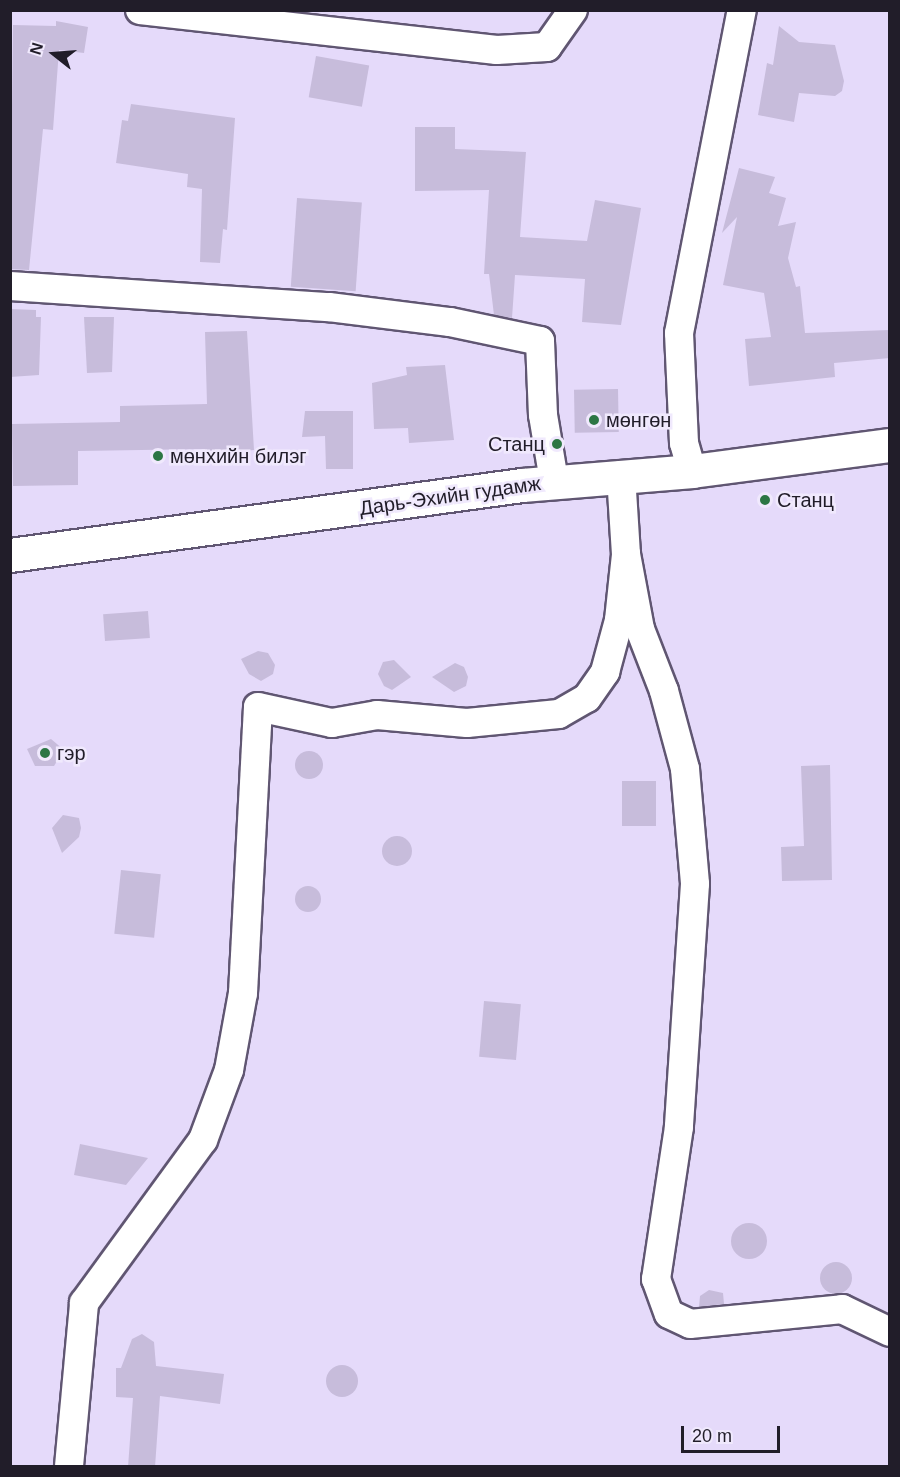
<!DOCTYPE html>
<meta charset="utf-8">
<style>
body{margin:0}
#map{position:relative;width:900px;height:1477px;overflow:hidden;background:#e5dafa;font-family:Helvetica,sans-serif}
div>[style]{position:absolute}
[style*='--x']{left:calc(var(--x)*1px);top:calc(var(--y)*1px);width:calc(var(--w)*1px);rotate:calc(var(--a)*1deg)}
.building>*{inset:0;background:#c7bcdb;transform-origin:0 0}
.round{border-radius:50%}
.roads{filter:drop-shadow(2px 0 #605672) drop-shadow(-2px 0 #605672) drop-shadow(0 2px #605672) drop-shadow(0 -2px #605672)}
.street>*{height:28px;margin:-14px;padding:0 14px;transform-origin:14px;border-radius:14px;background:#fff}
.secondary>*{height:33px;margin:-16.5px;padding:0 16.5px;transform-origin:16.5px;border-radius:16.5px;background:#fff}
.dots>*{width:16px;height:16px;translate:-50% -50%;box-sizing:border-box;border:3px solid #f0e9fd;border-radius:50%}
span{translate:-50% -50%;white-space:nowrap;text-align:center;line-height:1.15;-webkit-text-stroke:5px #f0e9fd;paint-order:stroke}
.poi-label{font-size:20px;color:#211d29}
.left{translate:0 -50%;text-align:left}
.right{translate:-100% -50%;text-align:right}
.street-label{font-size:20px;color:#211d29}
.frame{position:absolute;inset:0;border:12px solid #211d29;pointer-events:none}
.north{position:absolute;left:24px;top:24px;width:60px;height:60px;-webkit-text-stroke:4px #f0e9fd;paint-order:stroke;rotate:287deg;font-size:16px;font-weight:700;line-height:24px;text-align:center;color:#211d29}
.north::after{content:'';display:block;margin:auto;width:21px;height:27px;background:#211d29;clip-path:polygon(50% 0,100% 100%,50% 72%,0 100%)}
.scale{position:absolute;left:681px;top:1426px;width:99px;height:27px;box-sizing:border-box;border:3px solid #211d29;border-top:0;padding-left:8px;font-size:18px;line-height:21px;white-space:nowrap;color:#211d29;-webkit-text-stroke:4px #f0e9fd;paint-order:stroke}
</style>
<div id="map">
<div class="building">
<i style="clip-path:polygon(56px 21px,88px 27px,84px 53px,59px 50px,53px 130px,43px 129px,29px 270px,10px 269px,13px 25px,56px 26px)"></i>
<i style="clip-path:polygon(779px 26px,799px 42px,835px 45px,844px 81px,842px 91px,835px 96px,799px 93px,794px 122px,758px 115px,767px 63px,773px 65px)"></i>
<i style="left:316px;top:56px;width:54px;height:42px;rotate:10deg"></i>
<i style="clip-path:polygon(131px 104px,235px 118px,227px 230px,223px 229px,220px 263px,200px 262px,202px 189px,187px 187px,188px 174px,116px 163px,122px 120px,128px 121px)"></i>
<i style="clip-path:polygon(415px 127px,455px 127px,455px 149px,526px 152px,520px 237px,587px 241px,595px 200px,641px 208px,621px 325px,582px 322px,585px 279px,515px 275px,512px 318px,494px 315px,489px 274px,484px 274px,489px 190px,415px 191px)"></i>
<i style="clip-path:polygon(739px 168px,775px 177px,769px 193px,786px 198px,778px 226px,796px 222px,788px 258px,796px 287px,800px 286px,805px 333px,890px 330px,890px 358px,834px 363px,835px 377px,749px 386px,745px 339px,771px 337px,764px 293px,723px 285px,737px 217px,722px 233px)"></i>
<i style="left:297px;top:198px;width:65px;height:89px;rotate:4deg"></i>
<i style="clip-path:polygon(10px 309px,36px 310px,36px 317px,41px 317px,39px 375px,10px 377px)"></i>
<i style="clip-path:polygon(84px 317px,114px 317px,112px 372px,87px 373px)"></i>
<i style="clip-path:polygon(247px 331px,254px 450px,205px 455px,205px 449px,78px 451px,78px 485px,13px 486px,12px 424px,120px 422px,120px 406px,207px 404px,205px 332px)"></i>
<i style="clip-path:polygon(445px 365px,454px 440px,409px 443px,408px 428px,374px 429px,372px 383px,407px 375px,406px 367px)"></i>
<i style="left:618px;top:389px;width:43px;height:44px;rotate:89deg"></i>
<i style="clip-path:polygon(305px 411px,353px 411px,353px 469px,326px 469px,325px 436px,302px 437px)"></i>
<i style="left:148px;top:611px;width:27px;height:45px;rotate:86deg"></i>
<i style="clip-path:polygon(258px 651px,268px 653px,275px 665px,273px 674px,261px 681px,249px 674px,241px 659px)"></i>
<i style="clip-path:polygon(394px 660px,411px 677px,392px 690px,384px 686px,378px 674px,383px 662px)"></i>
<i style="clip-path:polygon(455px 663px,464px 667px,468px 677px,466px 686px,454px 692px,432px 677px)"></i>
<i style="clip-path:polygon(51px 739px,64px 750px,54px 766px,35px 766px,27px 749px)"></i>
<i class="round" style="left:295px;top:751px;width:28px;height:28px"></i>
<i style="clip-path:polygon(830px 765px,832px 880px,782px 881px,781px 847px,804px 846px,801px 766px)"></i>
<i style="left:622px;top:781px;width:34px;height:45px"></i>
<i style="clip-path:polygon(63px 815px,79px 818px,81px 828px,79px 837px,62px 853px,52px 828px)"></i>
<i class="round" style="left:382px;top:836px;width:30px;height:30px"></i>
<i style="left:121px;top:870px;width:40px;height:64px;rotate:6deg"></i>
<i class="round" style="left:295px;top:886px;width:26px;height:26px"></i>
<i style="left:484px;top:1001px;width:37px;height:56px;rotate:5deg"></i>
<i style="clip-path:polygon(80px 1144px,148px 1158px,126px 1185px,74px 1175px)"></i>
<i class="round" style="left:731px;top:1223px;width:36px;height:36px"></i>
<i class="round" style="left:820px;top:1262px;width:32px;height:32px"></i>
<i style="clip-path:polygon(709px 1290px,723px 1293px,724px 1304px,699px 1307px,700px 1296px)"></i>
<i style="clip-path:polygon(142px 1334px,154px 1342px,156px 1366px,224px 1374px,220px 1404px,160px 1396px,155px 1467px,128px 1467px,133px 1398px,116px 1397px,116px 1368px,121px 1368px,132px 1339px)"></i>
<i class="round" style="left:326px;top:1365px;width:32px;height:32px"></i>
</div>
<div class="roads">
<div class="street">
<i style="--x:140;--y:10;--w:359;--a:6.4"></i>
<i style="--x:497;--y:50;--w:50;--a:-3.4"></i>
<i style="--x:547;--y:47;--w:45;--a:-54.9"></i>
<i style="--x:10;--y:286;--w:320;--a:3.8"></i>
<i style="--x:329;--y:307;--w:122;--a:7.1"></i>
<i style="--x:450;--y:322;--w:92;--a:11.9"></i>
<i style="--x:540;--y:341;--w:74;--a:87.7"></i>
<i style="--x:543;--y:415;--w:67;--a:80.5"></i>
<i style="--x:692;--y:471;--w:29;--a:-106"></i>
<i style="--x:684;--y:443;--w:110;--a:-92.6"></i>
<i style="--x:679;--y:333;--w:329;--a:-79"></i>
<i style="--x:621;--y:475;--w:79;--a:86.4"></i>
<i style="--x:626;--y:554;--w:76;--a:79.4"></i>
<i style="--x:640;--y:629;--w:66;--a:68.8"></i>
<i style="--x:664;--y:691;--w:81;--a:74.9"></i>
<i style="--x:685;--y:769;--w:115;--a:85"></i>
<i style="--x:695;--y:884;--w:244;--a:93.8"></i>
<i style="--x:679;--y:1127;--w:154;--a:98.6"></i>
<i style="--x:656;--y:1279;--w:37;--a:70"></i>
<i style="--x:669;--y:1314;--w:23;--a:25"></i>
<i style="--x:690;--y:1324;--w:153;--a:-5.6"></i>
<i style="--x:842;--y:1309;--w:53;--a:25.6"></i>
<i style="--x:69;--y:1466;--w:164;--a:-84.7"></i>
<i style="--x:84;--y:1303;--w:202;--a:-53.9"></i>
<i style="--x:203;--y:1140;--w:75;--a:-69.6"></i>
<i style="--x:229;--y:1070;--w:78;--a:-79.7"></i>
<i style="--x:243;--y:993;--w:286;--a:-87"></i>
<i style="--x:258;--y:707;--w:76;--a:12.2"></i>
<i style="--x:332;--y:723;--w:46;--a:-10.1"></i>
<i style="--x:377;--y:715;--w:90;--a:5.1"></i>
<i style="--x:467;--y:723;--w:92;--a:-5.6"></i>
<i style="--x:559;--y:714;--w:32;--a:-30"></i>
<i style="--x:587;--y:698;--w:32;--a:-55"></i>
<i style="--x:605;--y:672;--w:54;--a:-74.9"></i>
<i style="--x:619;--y:620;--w:66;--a:-83.9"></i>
</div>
<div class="secondary">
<i style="--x:10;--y:555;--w:517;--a:-7.79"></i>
<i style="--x:522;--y:485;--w:171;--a:-4.7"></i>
<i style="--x:692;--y:471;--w:200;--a:-7.5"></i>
</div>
</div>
<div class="dots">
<i style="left:594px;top:420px;background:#2c7644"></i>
<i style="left:557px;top:444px;background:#2c7644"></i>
<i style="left:158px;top:456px;background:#2c7644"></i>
<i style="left:765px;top:500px;background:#2c7644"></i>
<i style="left:45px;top:753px;background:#2c7644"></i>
</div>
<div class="poi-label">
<span class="left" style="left:606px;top:420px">мөнгөн</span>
<span class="right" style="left:545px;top:444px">Cтанц</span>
<span class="left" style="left:170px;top:456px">мөнхийн билэг</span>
<span class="left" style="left:777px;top:500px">Станц</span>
<span class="left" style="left:57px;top:753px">гэр</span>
</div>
<div class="street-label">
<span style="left:450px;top:496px;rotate:-8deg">Дарь-Эхийн гудамж</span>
</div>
<div class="frame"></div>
<div class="north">N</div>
<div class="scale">20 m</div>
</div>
